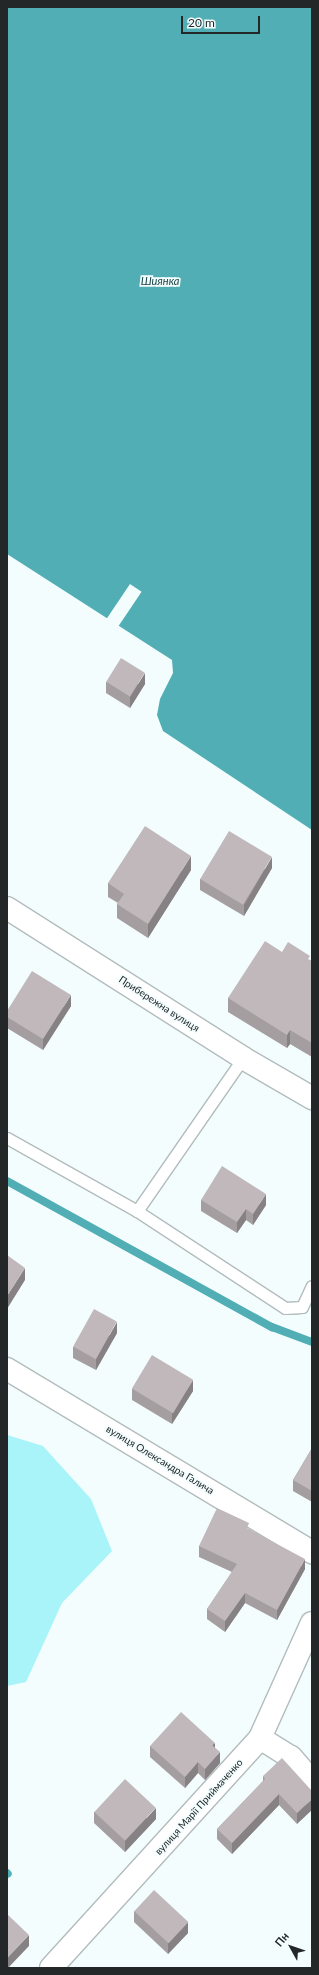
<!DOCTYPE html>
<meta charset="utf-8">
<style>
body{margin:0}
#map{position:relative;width:319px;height:1975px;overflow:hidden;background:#f3fdfe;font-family:Lato,sans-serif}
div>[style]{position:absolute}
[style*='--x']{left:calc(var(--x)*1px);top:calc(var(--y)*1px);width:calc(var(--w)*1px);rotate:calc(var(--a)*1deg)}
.green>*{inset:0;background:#a8f4f9}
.water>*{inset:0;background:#50aeb4}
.pier>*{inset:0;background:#f3fdfe;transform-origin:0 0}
.stream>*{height:8px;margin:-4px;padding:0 4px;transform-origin:4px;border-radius:4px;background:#50aeb4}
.roads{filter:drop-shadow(1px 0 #b2bcbc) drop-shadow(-1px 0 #b2bcbc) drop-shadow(0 1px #b2bcbc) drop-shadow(0 -1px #b2bcbc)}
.lane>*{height:11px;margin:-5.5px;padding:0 5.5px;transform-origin:5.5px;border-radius:5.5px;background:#fff}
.street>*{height:22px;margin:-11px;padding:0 11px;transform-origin:11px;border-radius:11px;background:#fff}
.wall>*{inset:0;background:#a59ea1}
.shaded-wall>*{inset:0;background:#868183}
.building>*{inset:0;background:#c0b8bb;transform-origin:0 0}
span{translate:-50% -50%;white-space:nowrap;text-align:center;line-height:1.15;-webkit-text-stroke:3.5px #f3fdfe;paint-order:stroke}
.street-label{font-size:10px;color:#232727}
.water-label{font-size:11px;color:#1a4548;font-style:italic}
.frame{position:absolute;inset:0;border:8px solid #232727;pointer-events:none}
.north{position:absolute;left:271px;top:1927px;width:40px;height:40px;-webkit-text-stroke:3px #f3fdfe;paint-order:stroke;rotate:310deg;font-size:11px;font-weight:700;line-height:16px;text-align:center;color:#232727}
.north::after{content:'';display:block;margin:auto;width:14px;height:18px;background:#232727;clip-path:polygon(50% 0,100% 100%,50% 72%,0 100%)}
.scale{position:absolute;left:181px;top:16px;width:79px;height:18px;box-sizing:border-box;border:2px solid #232727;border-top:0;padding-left:5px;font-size:12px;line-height:14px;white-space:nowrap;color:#232727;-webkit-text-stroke:3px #f3fdfe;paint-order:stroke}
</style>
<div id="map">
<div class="green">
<i style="clip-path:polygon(7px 1435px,43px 1446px,91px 1499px,112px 1551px,62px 1603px,26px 1682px,7px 1686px)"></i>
</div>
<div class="water">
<i style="clip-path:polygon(7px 7px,312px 7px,312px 830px,163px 731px,157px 715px,160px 699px,173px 673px,172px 660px,7px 554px)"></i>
</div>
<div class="pier">
<i style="left:130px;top:584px;width:14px;height:43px;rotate:34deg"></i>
</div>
<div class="stream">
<i style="--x:7;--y:1181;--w:303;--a:28.9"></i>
<i style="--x:272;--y:1327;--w:43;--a:20.6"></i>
<i style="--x:7;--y:1873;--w:1;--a:45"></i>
</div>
<div class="roads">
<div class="lane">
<i style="--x:7;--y:1138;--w:149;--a:29.3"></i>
<i style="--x:137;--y:1211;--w:186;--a:-55.3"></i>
<i style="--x:137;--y:1211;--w:177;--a:33.2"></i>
<i style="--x:285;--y:1308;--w:17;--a:-3"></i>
<i style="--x:302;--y:1307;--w:23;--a:-65"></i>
</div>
<div class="street">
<i style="--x:7;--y:908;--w:280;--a:32.4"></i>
<i style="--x:243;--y:1058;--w:80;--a:30.1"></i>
<i style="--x:7;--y:1369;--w:356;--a:31"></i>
<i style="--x:260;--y:1738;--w:36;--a:32"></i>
<i style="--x:291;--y:1757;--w:32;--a:49"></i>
<i style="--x:51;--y:1968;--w:311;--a:-47.7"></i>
<i style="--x:260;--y:1738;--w:126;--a:-65.7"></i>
</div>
</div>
<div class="wall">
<i style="clip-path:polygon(106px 682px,145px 684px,130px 708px,106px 693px)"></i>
<i style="clip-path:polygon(272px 868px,244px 916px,200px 890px,200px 879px)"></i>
<i style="clip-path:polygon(191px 870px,148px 938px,117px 918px,117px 904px,118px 903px,108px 897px,108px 883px)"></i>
<i style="clip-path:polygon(282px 952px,310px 960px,312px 962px,312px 1057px,290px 1044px,287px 1048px,228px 1012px,228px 998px)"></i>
<i style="clip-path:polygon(71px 1006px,43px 1050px,7px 1028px,7px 1011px)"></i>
<i style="clip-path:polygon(201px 1200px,266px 1205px,253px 1225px,246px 1220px,237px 1233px,201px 1211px)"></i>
<i style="clip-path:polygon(117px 1333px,96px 1370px,73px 1358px,73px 1347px)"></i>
<i style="clip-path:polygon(132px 1389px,193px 1391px,172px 1424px,132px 1400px)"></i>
<i style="clip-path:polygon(312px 1448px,312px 1502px,293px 1491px,293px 1480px)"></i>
<i style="clip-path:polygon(249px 1529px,305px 1569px,277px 1620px,245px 1603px,225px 1632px,207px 1619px,207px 1609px,232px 1572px,199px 1557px,199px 1546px)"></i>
<i style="clip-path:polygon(150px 1746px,215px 1748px,220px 1763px,205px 1780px,198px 1773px,185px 1788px,150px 1757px)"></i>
<i style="clip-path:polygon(263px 1776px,312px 1791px,297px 1824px,279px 1805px,232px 1854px,217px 1839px,217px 1829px,263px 1781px)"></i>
<i style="clip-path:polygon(94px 1812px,156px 1819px,125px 1852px,94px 1823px)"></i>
<i style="clip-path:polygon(134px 1911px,188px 1933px,168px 1954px,134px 1922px)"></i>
</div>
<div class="shaded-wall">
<i style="clip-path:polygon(145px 673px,145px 684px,130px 708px,130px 697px)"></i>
<i style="clip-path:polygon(191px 856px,191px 870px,148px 938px,148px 924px)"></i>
<i style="clip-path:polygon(272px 857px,272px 868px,244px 916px,244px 905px)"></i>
<i style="clip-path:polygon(71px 995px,71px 1006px,43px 1050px,43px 1039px)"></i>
<i style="clip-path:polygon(290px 1030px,290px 1044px,287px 1048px,287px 1035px)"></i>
<i style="clip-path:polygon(266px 1194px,266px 1205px,253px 1225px,253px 1214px)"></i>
<i style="clip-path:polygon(246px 1209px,246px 1220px,237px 1233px,237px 1222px)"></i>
<i style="clip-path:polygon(25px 1268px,25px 1280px,7px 1309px,7px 1296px)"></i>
<i style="clip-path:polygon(117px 1322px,117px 1333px,96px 1370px,96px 1359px)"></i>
<i style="clip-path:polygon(193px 1380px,193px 1391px,172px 1424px,172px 1413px)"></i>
<i style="clip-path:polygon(305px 1559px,305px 1569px,277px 1620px,277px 1610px)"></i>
<i style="clip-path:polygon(245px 1593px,245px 1603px,225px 1632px,225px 1621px)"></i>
<i style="clip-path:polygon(215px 1743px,215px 1754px,212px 1745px)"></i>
<i style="clip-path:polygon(220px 1752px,220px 1763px,205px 1780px,205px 1769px)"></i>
<i style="clip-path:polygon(198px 1762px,198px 1773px,185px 1788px,185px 1777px)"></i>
<i style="clip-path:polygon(279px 1794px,279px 1805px,232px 1854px,232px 1843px)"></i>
<i style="clip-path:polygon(312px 1799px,312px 1810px,297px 1824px,297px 1813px)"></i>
<i style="clip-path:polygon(156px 1808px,156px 1819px,125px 1852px,125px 1841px)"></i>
<i style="clip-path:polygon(188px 1922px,188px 1933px,168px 1954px,168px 1943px)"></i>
<i style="clip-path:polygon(29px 1935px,29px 1946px,8px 1968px,7px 1968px,7px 1958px)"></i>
</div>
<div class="building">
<i style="left:121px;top:658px;width:28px;height:28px;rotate:32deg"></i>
<i style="clip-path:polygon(145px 826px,191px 856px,148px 924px,117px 904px,124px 894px,108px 883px)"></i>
<i style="left:229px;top:831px;width:50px;height:56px;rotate:31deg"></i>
<i style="clip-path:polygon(265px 941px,282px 952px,288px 942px,310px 956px,308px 959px,312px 962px,312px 1043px,290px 1030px,287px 1035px,228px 998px)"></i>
<i style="clip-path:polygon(32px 971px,71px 995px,43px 1039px,7px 1017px,7px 1011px)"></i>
<i style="clip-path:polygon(222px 1166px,266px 1194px,253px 1214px,246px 1209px,237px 1222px,201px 1200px)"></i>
<i style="clip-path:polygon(7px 1255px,25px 1268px,7px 1296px)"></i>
<i style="left:94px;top:1309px;width:26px;height:43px;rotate:29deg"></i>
<i style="left:152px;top:1355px;width:48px;height:39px;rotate:31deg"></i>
<i style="clip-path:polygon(312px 1448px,312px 1491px,293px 1480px)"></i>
<i style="clip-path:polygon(217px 1508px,249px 1523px,247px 1528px,305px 1559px,277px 1610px,245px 1593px,225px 1621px,207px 1609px,237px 1564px,199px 1546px)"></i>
<i style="clip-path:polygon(181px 1712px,215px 1743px,212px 1745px,220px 1752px,205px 1769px,198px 1762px,185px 1777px,150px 1746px)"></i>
<i style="clip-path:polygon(282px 1758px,312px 1791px,312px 1799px,297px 1813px,279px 1794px,232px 1843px,217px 1829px,265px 1779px,263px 1776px)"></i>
<i style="left:125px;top:1779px;width:42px;height:45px;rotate:43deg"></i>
<i style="left:154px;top:1890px;width:47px;height:29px;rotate:43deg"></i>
<i style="clip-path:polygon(7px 1914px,29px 1935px,7px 1958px)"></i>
</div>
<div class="street-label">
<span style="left:159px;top:1004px;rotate:33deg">Прибережна вулиця</span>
<span style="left:160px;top:1460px;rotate:31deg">вулиця Олександра Галича</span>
<span style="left:199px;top:1807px;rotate:-48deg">вулиця Марії Приймаченко</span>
</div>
<div class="water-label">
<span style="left:160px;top:281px">Шиянка</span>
</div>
<div class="frame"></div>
<div class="north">Пн</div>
<div class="scale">20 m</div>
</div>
